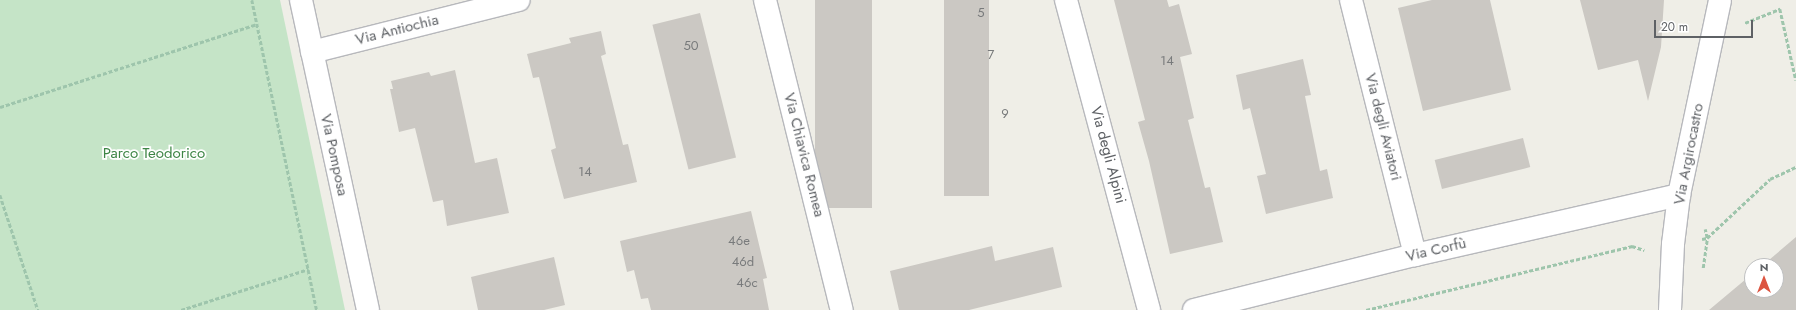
<!DOCTYPE html>
<meta charset="utf-8">
<style>
body{margin:0}
#map{position:relative;width:1796px;height:310px;overflow:hidden;background:#efeee7;font-family:Jost,sans-serif}
div>[style]{position:absolute}
[style*='--x']{left:calc(var(--x)*1px);top:calc(var(--y)*1px);width:calc(var(--w)*1px);rotate:calc(var(--a)*1deg)}
.green>*{inset:0;background:#c5e4c7}
.building>*{inset:0;background:#cbc8c3;transform-origin:0 0}
.path>*{height:2.5px;margin-top:-1.25px;transform-origin:0;background:repeating-linear-gradient(90deg,#9ec5ac 0 4px,transparent 0 6px)}
.roads{filter:drop-shadow(1px 0 #b7b8bc) drop-shadow(-1px 0 #b7b8bc) drop-shadow(0 1px #b7b8bc) drop-shadow(0 -1px #b7b8bc)}
.street>*{height:22px;margin:-11px;padding:0 11px;transform-origin:11px;border-radius:11px;background:#fff}
.secondary>*{height:22px;margin:-11px;padding:0 11px;transform-origin:11px;border-radius:11px;background:#fff}
span{translate:-50% -50%;white-space:nowrap;text-align:center;line-height:1.15;-webkit-text-stroke:3.5px #fff;paint-order:stroke}
.number-label{font-size:13px;color:#797b7c}
.number-label span{-webkit-text-stroke-width:0}
.street-label{font-size:15px;color:#5e6165}
.park-label{font-size:15px;color:#3d8545}
.north{position:absolute;left:1744px;top:258px;width:40px;height:40px;box-sizing:border-box;background:#fff;border:1px solid #bfc0c1;border-radius:50%;rotate:0deg;font-size:11px;font-weight:700;line-height:16px;text-align:center;color:#5e6165}
.north::after{content:'';display:block;margin:auto;width:14px;height:18px;background:#dc5440;clip-path:polygon(50% 0,100% 100%,50% 72%,0 100%)}
.scale{position:absolute;left:1654px;top:20px;width:99px;height:18px;box-sizing:border-box;border:2px solid #5e6165;border-top:0;padding-left:5px;font-size:12px;line-height:14px;white-space:nowrap;color:#5e6165;-webkit-text-stroke:3px #fff;paint-order:stroke}
</style>
<div id="map">
<div class="green">
<i style="clip-path:polygon(0 0,280px 0,345px 310px,0 310px)"></i>
</div>
<div class="building">
<i style="left:815px;top:0;width:57px;height:208px"></i>
<i style="left:944px;top:0;width:45px;height:196px"></i>
<i style="clip-path:polygon(1114px 0,1167px 0,1169px 7px,1179px 4px,1192px 54px,1180px 57px,1194px 118px,1188px 120px,1205px 188px,1210px 187px,1223px 242px,1170px 254px,1149px 161px,1138px 122px,1145px 120px)"></i>
<i style="clip-path:polygon(1432px 0,1490px 0,1511px 90px,1423px 111px,1398px 8px)"></i>
<i style="clip-path:polygon(1580px 0,1664px 0,1661px 47px,1648px 101px,1638px 60px,1598px 70px)"></i>
<i style="left:700px;top:13px;width:149px;height:49px;rotate:76deg"></i>
<i style="clip-path:polygon(601px 31px,606px 54px,601px 56px,623px 145px,628px 144px,637px 182px,564px 199px,551px 150px,556px 148px,539px 77px,533px 78px,527px 54px,571px 43px,569px 38px)"></i>
<i style="clip-path:polygon(1303px 59px,1311px 95px,1305px 96px,1320px 171px,1327px 169px,1333px 198px,1266px 214px,1257px 176px,1266px 174px,1250px 108px,1243px 110px,1236px 75px)"></i>
<i style="clip-path:polygon(455px 70px,475px 163px,497px 158px,509px 213px,447px 226px,443px 200px,433px 202px,415px 128px,399px 132px,390px 89px,393px 89px,391px 81px,429px 72px,431px 76px)"></i>
<i style="left:1523px;top:138px;width:30px;height:91px;rotate:76deg"></i>
<i style="clip-path:polygon(751px 211px,767px 278px,763px 279px,769px 310px,651px 310px,648px 298px,641px 299px,634px 270px,627px 272px,620px 241px)"></i>
<i style="clip-path:polygon(1796px 237px,1796px 310px,1709px 310px,1752px 274px,1752px 290px,1776px 290px,1776px 266px,1762px 266px)"></i>
<i style="clip-path:polygon(992px 246px,995px 261px,1053px 247px,1062px 287px,969px 310px,899px 310px,890px 271px)"></i>
<i style="clip-path:polygon(554px 257px,565px 305px,544px 310px,478px 310px,471px 277px)"></i>
</div>
<div class="path">
<i style="--x:252;--y:0;--w:317;--a:78.2"></i>
<i style="--x:1745;--y:23;--w:38;--a:-22"></i>
<i style="--x:1780;--y:9;--w:73;--a:77.3"></i>
<i style="--x:0;--y:107;--w:270;--a:-17.9"></i>
<i style="--x:0;--y:195;--w:121;--a:71.7"></i>
<i style="--x:1702;--y:239;--w:5;--a:-11"></i>
<i style="--x:1707;--y:238;--w:86;--a:-43.1"></i>
<i style="--x:1770;--y:179;--w:29;--a:-25"></i>
<i style="--x:1703;--y:268;--w:30;--a:-82"></i>
<i style="--x:1707;--y:238;--w:9;--a:-103"></i>
<i style="--x:181;--y:310;--w:134;--a:-17.8"></i>
<i style="--x:1366;--y:310;--w:274;--a:-13.5"></i>
<i style="--x:1632;--y:246;--w:13;--a:18"></i>
</div>
<div class="roads">
<div class="street">
<i style="--x:301;--y:0;--w:317;--a:77.8"></i>
<i style="--x:1066;--y:0;--w:321;--a:75"></i>
<i style="--x:1351;--y:0;--w:263;--a:75.9"></i>
<i style="--x:312;--y:52;--w:213;--a:-14.1"></i>
<i style="--x:1194;--y:310;--w:228;--a:-14"></i>
<i style="--x:1415;--y:255;--w:271;--a:-12.8"></i>
<i style="--x:1670;--y:310;--w:66;--a:-87.4"></i>
<i style="--x:1673;--y:244;--w:49;--a:-83"></i>
<i style="--x:1679;--y:195;--w:199;--a:-78.1"></i>
</div>
<div class="secondary">
<i style="--x:765;--y:0;--w:319;--a:76.1"></i>
</div>
</div>
<div class="number-label">
<span style="left:981px;top:13px">5</span>
<span style="left:691px;top:46px">50</span>
<span style="left:991px;top:55px">7</span>
<span style="left:1167px;top:61px">14</span>
<span style="left:1005px;top:114px">9</span>
<span style="left:585px;top:172px">14</span>
<span style="left:739px;top:241px">46e</span>
<span style="left:743px;top:262px">46d</span>
<span style="left:747px;top:283px">46c</span>
</div>
<div class="street-label">
<span style="left:397px;top:30px;rotate:-14deg">Via Antiochia</span>
<span style="left:1383px;top:127px;rotate:76deg">Via degli Aviatori</span>
<span style="left:1689px;top:154px;rotate:-79deg">Via Argirocastro</span>
<span style="left:334px;top:155px;rotate:78deg">Via Pomposa</span>
<span style="left:804px;top:155px;rotate:76deg">Via Chiavica Romea</span>
<span style="left:1108px;top:155px;rotate:75deg">Via degli Alpini</span>
<span style="left:1436px;top:250px;rotate:-13deg">Via Corfù</span>
</div>
<div class="park-label">
<span style="left:154px;top:154px">Parco Teodorico</span>
</div>
<div class="north">N</div>
<div class="scale">20 m</div>
</div>
